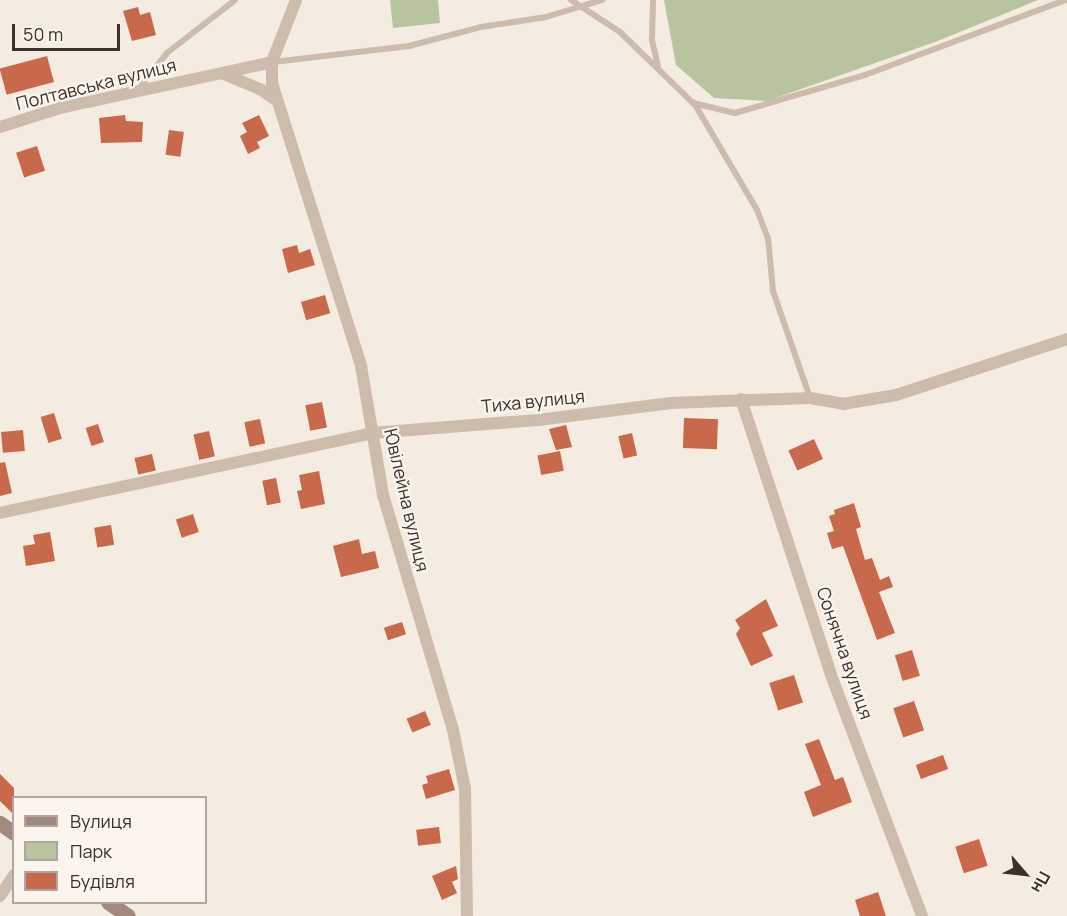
<!DOCTYPE html>
<meta charset="utf-8">
<style>
body{margin:0}
#map{position:relative;width:1067px;height:916px;overflow:hidden;background:#f4ebe1;font-family:Manrope,sans-serif}
div>[style]{position:absolute}
[style*='--x']{left:calc(var(--x)*1px);top:calc(var(--y)*1px);width:calc(var(--w)*1px);rotate:calc(var(--a)*1deg)}
.green>*{inset:0;background:#b8c4a0}
.building>*{inset:0;background:#c8694b;transform-origin:0 0}
.service>*{height:6px;margin:-3px;padding:0 3px;transform-origin:3px;border-radius:3px;background:#cdbbac}
.minor>*{height:12px;margin:-6px;padding:0 6px;transform-origin:6px;border-radius:6px;background:#cdbbac}
.secondary>*{height:15px;margin:-7.5px;padding:0 7.5px;transform-origin:7.5px;border-radius:7.5px;background:#a18a7d}
span{translate:-50% -50%;white-space:nowrap;text-align:center;line-height:1.15;-webkit-text-stroke:4.5px #fbf5ee;paint-order:stroke}
.street-label{font-size:18px;color:#3b302b}
.legend{position:absolute;left:12px;top:796px;width:195px;height:108px;box-sizing:border-box;background:#fbf5ee;border:2px solid #aea6a0;margin:0;padding:8px 10px;list-style:none;font-size:18px;color:#3b302b}
.legend li{display:flex;align-items:center;gap:12px;height:30px}
.legend b{width:30px;border:2px solid #aea6a0}
.north{position:absolute;left:995px;top:844px;width:60px;height:60px;-webkit-text-stroke:4px #fbf5ee;paint-order:stroke;rotate:118deg;font-size:16px;font-weight:700;line-height:24px;text-align:center;color:#3b302b}
.north::after{content:'';display:block;margin:auto;width:21px;height:27px;background:#3b302b;clip-path:polygon(50% 0,100% 100%,50% 72%,0 100%)}
.scale{position:absolute;left:12px;top:24px;width:108px;height:27px;box-sizing:border-box;border:3px solid #3b302b;border-top:0;padding-left:8px;font-size:18px;line-height:21px;white-space:nowrap;color:#3b302b;-webkit-text-stroke:4px #fbf5ee;paint-order:stroke}
</style>
<div id="map">
<div class="green">
<i style="clip-path:polygon(390px 0,438px 0,440px 23px,393px 28px)"></i>
<i style="clip-path:polygon(664px 0,1038px 0,935px 42px,767px 101px,714px 98px,676px 65px)"></i>
</div>
<div class="building">
<i style="clip-path:polygon(138px 7px,140px 15px,150px 12px,156px 35px,132px 41px,123px 11px)"></i>
<i style="left:47px;top:56px;width:27px;height:49px;rotate:75deg"></i>
<i style="clip-path:polygon(125px 115px,126px 121px,143px 122px,142px 142px,101px 143px,99px 118px)"></i>
<i style="clip-path:polygon(259px 115px,269px 136px,257px 142px,260px 148px,248px 154px,240px 136px,247px 132px,242px 123px)"></i>
<i style="left:169px;top:130px;width:15px;height:25px;rotate:8deg"></i>
<i style="left:37px;top:146px;width:26px;height:22px;rotate:72deg"></i>
<i style="clip-path:polygon(297px 245px,299px 253px,310px 249px,315px 265px,288px 273px,282px 249px)"></i>
<i style="left:325px;top:295px;width:19px;height:25px;rotate:74deg"></i>
<i style="left:322px;top:402px;width:26px;height:17px;rotate:79deg"></i>
<i style="left:54px;top:413px;width:27px;height:14px;rotate:73deg"></i>
<i style="left:684px;top:418px;width:34px;height:30px;rotate:2deg"></i>
<i style="left:260px;top:419px;width:25px;height:16px;rotate:78deg"></i>
<i style="left:98px;top:424px;width:19px;height:13px;rotate:72deg"></i>
<i style="clip-path:polygon(566px 425px,572px 447px,556px 450px,549px 429px)"></i>
<i style="left:23px;top:430px;width:21px;height:22px;rotate:85deg"></i>
<i style="left:209px;top:431px;width:26px;height:16px;rotate:77deg"></i>
<i style="left:632px;top:433px;width:23px;height:14px;rotate:77deg"></i>
<i style="left:814px;top:439px;width:22px;height:28px;rotate:66deg"></i>
<i style="left:560px;top:451px;width:20px;height:23px;rotate:79deg"></i>
<i style="left:152px;top:454px;width:17px;height:18px;rotate:77deg"></i>
<i style="clip-path:polygon(5px 462px,12px 493px,0 496px,0 463px)"></i>
<i style="clip-path:polygon(319px 471px,325px 504px,301px 509px,297px 491px,302px 490px,299px 475px)"></i>
<i style="left:276px;top:478px;width:25px;height:14px;rotate:79deg"></i>
<i style="clip-path:polygon(854px 503px,861px 527px,856px 529px,865px 560px,872px 558px,880px 580px,889px 576px,893px 587px,879px 592px,895px 633px,877px 640px,843px 546px,832px 549px,827px 533px,834px 531px,829px 516px,835px 514px,834px 510px)"></i>
<i style="left:193px;top:514px;width:19px;height:18px;rotate:72deg"></i>
<i style="left:111px;top:525px;width:20px;height:17px;rotate:81deg"></i>
<i style="clip-path:polygon(50px 532px,55px 561px,26px 566px,23px 546px,35px 544px,33px 535px)"></i>
<i style="clip-path:polygon(359px 539px,362px 554px,375px 551px,379px 568px,341px 577px,333px 546px)"></i>
<i style="clip-path:polygon(766px 599px,778px 626px,762px 633px,773px 656px,751px 666px,736px 634px,740px 628px,735px 620px)"></i>
<i style="left:402px;top:622px;width:13px;height:19px;rotate:72deg"></i>
<i style="left:912px;top:650px;width:27px;height:18px;rotate:73deg"></i>
<i style="left:794px;top:675px;width:29px;height:26px;rotate:72deg"></i>
<i style="left:914px;top:701px;width:31px;height:22px;rotate:71deg"></i>
<i style="left:425px;top:711px;width:15px;height:20px;rotate:67deg"></i>
<i style="clip-path:polygon(819px 739px,835px 780px,843px 777px,852px 802px,813px 817px,804px 792px,821px 785px,805px 744px)"></i>
<i style="left:943px;top:755px;width:15px;height:29px;rotate:70deg"></i>
<i style="clip-path:polygon(449px 769px,455px 790px,426px 799px,422px 785px,428px 783px,426px 776px)"></i>
<i style="clip-path:polygon(0 774px,14px 788px,14px 815px,0 801px)"></i>
<i style="left:439px;top:827px;width:16px;height:23px;rotate:83deg"></i>
<i style="left:979px;top:839px;width:28px;height:25px;rotate:72deg"></i>
<i style="clip-path:polygon(456px 866px,458px 879px,452px 882px,457px 893px,442px 900px,432px 876px)"></i>
<i style="clip-path:polygon(878px 892px,886px 916px,860px 916px,855px 900px)"></i>
</div>
<div class="service">
<i style="--x:571;--y:0;--w:59;--a:33.1"></i>
<i style="--x:620;--y:32;--w:102;--a:44.2"></i>
<i style="--x:693;--y:103;--w:43;--a:13.4"></i>
<i style="--x:735;--y:113;--w:135;--a:-16.3"></i>
<i style="--x:865;--y:75;--w:215;--a:-20.5"></i>
<i style="--x:653;--y:0;--w:40;--a:91.4"></i>
<i style="--x:652;--y:40;--w:26;--a:77"></i>
<i style="--x:273;--y:62;--w:137;--a:-6.7"></i>
<i style="--x:409;--y:46;--w:74;--a:-14.8"></i>
<i style="--x:481;--y:27;--w:66;--a:-8.7"></i>
<i style="--x:546;--y:17;--w:59;--a:-16.9"></i>
<i style="--x:139;--y:89;--w:46;--a:-52.1"></i>
<i style="--x:167;--y:53;--w:86;--a:-37.9"></i>
<i style="--x:694;--y:103;--w:124;--a:59.5"></i>
<i style="--x:757;--y:210;--w:30;--a:69"></i>
<i style="--x:768;--y:238;--w:53;--a:84.6"></i>
<i style="--x:773;--y:291;--w:113;--a:70.9"></i>
</div>
<div class="minor">
<i style="--x:296;--y:0;--w:66;--a:111.2"></i>
<i style="--x:272;--y:62;--w:21;--a:90"></i>
<i style="--x:272;--y:83;--w:297;--a:72.5"></i>
<i style="--x:361;--y:366;--w:131;--a:80.3"></i>
<i style="--x:383;--y:495;--w:245;--a:73.4"></i>
<i style="--x:453;--y:730;--w:60;--a:78.5"></i>
<i style="--x:465;--y:789;--w:127;--a:89.1"></i>
<i style="--x:224;--y:74;--w:39;--a:23"></i>
<i style="--x:260;--y:89;--w:19;--a:35"></i>
<i style="--x:0;--y:127;--w:63;--a:-17.6"></i>
<i style="--x:60;--y:108;--w:217;--a:-12.2"></i>
<i style="--x:741;--y:399;--w:290;--a:71.9"></i>
<i style="--x:831;--y:675;--w:258;--a:69.3"></i>
<i style="--x:0;--y:513;--w:381;--a:-12.1"></i>
<i style="--x:372;--y:433;--w:167;--a:-4.5"></i>
<i style="--x:538;--y:420;--w:134;--a:-7.3"></i>
<i style="--x:671;--y:403;--w:139;--a:-2.1"></i>
<i style="--x:810;--y:398;--w:34;--a:10"></i>
<i style="--x:843;--y:404;--w:54;--a:-9.6"></i>
<i style="--x:896;--y:395;--w:180;--a:-18.1"></i>
<i style="--x:0;--y:896;--w:25;--a:-56"></i>
</div>
<div class="secondary">
<i style="--x:0;--y:823;--w:17;--a:36"></i>
<i style="--x:108;--y:902;--w:24;--a:35"></i>
</div>
<div class="street-label">
<span style="left:96px;top:84px;rotate:-14deg">Полтавська вулиця</span>
<span style="left:533px;top:401px;rotate:-6deg">Тиха вулиця</span>
<span style="left:407px;top:500px;rotate:77deg">Ювілейна вулиця</span>
<span style="left:845px;top:653px;rotate:71deg">Сонячна вулиця</span>
</div>
<ul class="legend">
<li><b style="height:8px;background:#a18a7d"></b>Вулиця</li>
<li><b style="height:16px;background:#b8c4a0"></b>Парк</li>
<li><b style="height:16px;background:#c8694b"></b>Будівля</li>
</ul>
<div class="north">Пн</div>
<div class="scale">50 m</div>
</div>
